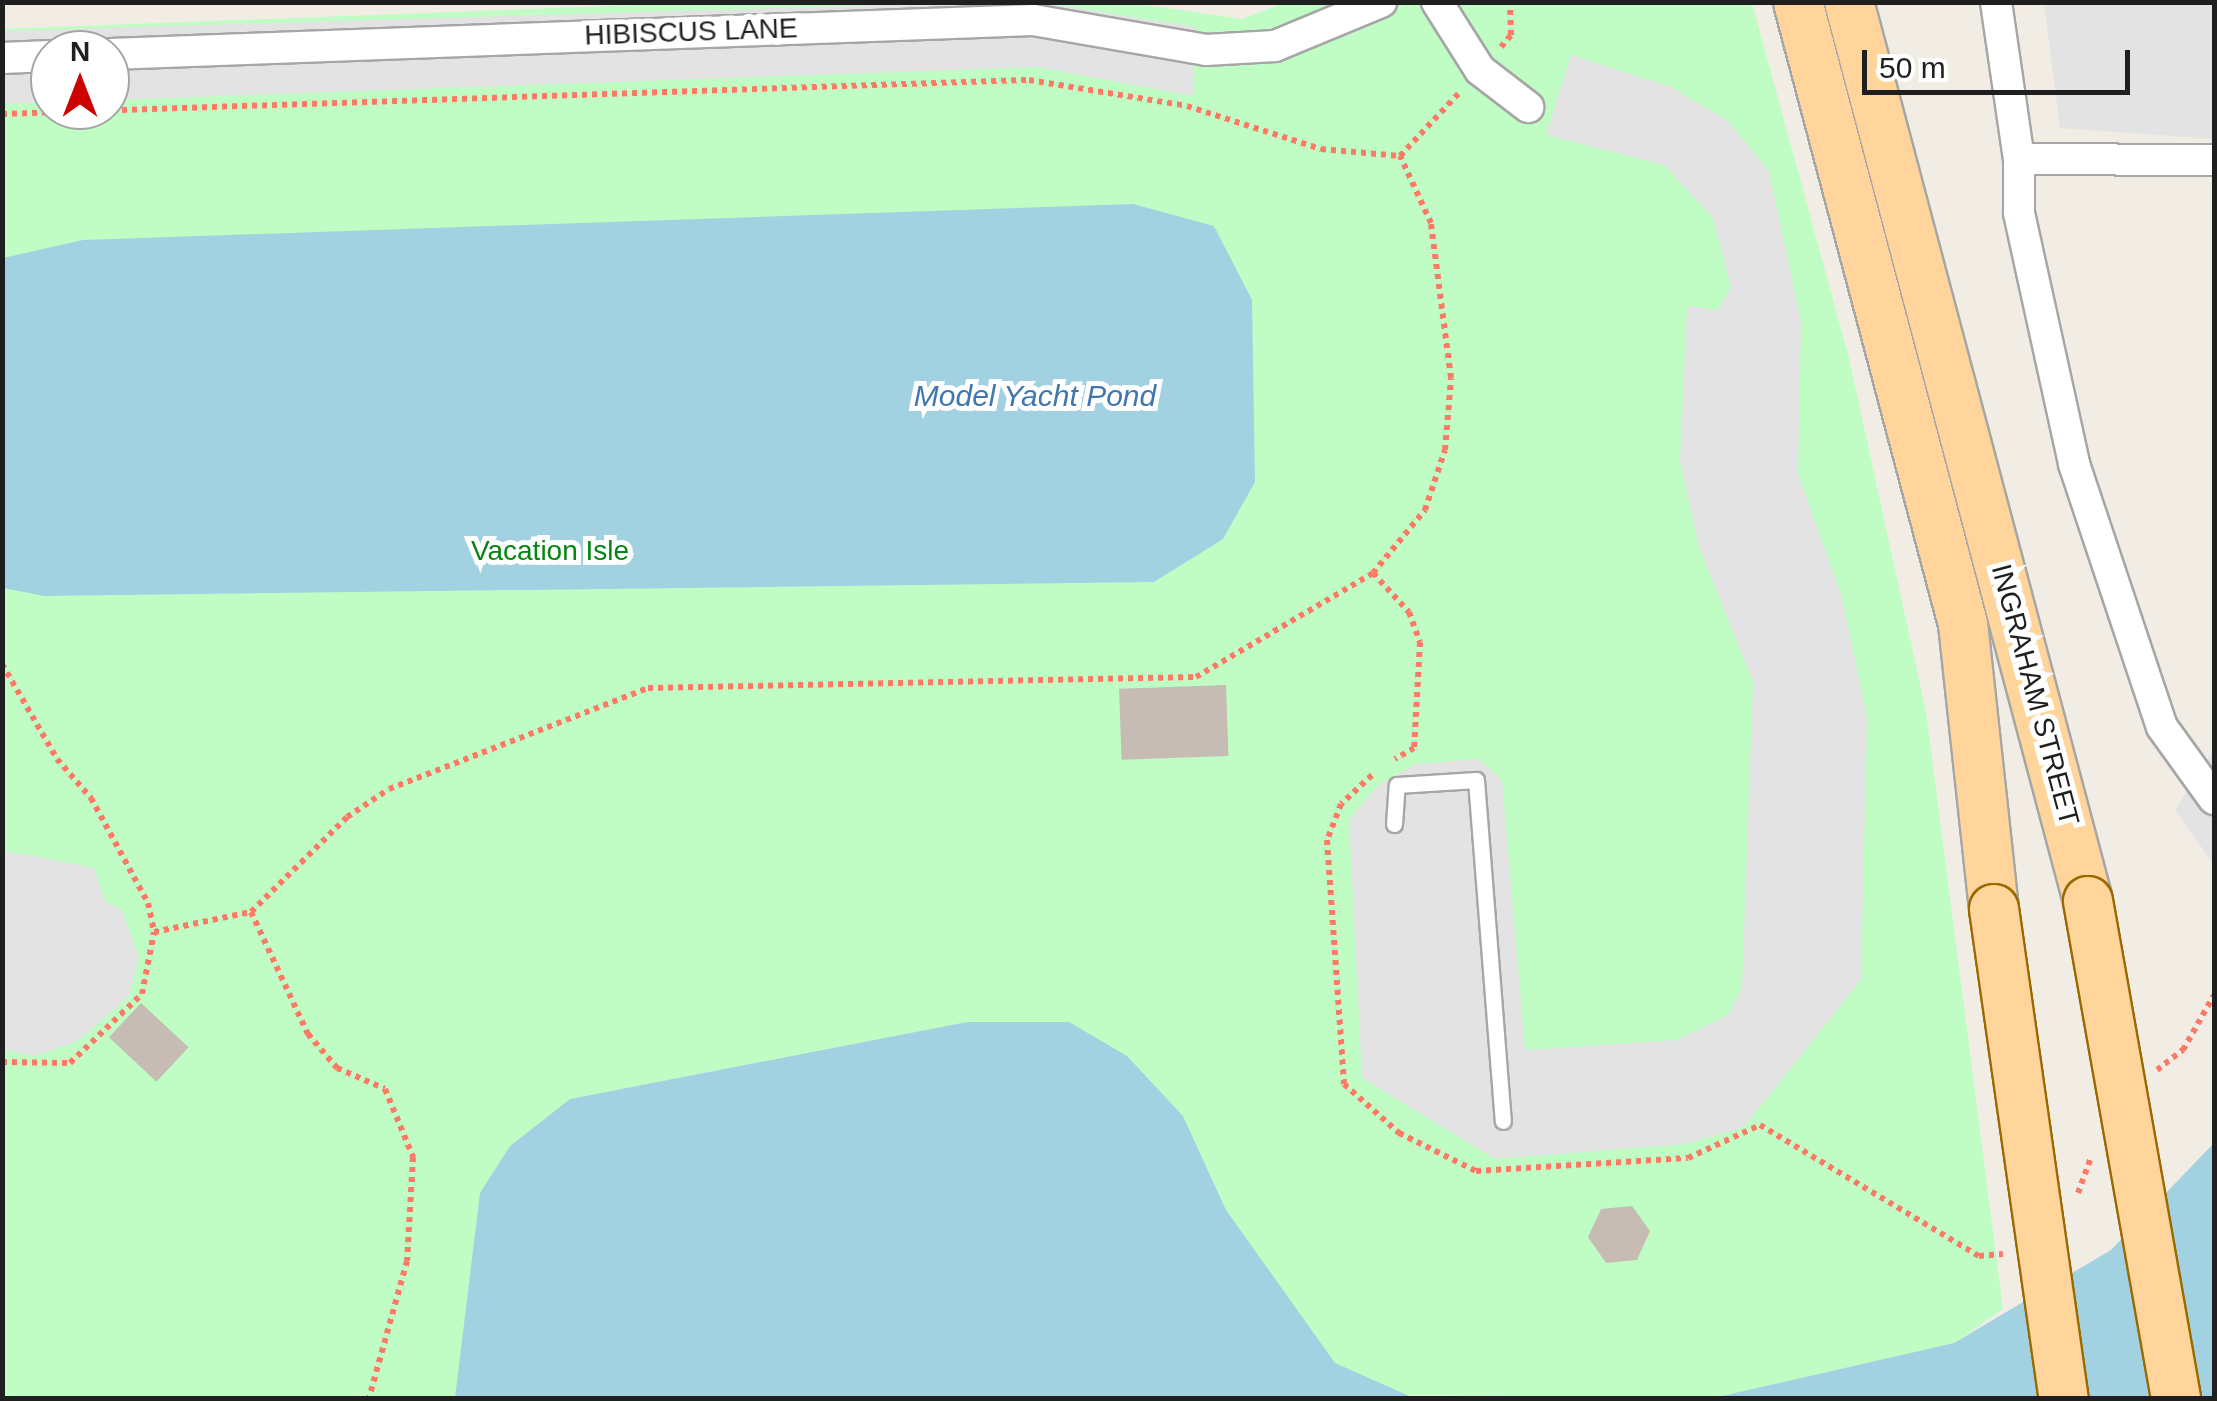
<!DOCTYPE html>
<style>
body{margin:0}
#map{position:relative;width:2217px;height:1401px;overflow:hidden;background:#f1ede5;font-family:Helvetica,sans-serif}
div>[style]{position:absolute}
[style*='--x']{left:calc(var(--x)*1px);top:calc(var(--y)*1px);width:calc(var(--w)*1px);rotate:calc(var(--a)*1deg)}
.park>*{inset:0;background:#bffdc5}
.parking>*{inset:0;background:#e3e3e3}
.water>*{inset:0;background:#a2d2e1}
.building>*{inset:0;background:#c6bcb4;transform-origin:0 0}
.path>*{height:6px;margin-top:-3px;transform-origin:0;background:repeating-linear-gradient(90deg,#ff7967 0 5px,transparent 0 10px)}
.roads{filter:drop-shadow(2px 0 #a6a6a6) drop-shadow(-2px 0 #a6a6a6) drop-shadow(0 2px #a6a6a6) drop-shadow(0 -2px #a6a6a6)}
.lane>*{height:15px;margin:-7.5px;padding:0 7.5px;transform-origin:7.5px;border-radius:7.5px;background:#fff}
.street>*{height:30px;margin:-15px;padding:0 15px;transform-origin:15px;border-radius:15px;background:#fff}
.primary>*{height:48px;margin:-24px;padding:0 24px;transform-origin:24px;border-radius:24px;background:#ffd59b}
.bridges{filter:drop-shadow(2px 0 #9a6900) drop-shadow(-2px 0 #9a6900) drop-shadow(0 2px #9a6900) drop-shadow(0 -2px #9a6900)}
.primary-bridge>*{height:48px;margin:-24px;padding:0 24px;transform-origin:24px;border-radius:24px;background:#ffd59b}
span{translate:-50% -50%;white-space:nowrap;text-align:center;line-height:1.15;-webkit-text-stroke:10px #fff;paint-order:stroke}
.street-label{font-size:28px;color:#1f1f1f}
.park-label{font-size:28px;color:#048610}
.water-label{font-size:30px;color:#4177ae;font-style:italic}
.frame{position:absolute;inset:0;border:5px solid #1f1f1f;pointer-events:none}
.north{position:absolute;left:30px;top:30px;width:100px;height:100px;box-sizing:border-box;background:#fff;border:2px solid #a5a5a5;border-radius:50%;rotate:0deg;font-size:28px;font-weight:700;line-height:40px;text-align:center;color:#1f1f1f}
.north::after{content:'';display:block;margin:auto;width:35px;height:45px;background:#ce0200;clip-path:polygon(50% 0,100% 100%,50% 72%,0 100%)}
.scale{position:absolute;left:1862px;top:50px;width:268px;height:45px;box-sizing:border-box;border:5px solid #1f1f1f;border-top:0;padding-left:12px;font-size:30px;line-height:35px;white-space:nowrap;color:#1f1f1f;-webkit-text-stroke:8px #fff;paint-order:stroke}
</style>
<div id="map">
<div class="park">
<i style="clip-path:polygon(evenodd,713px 2px,1126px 2px,1242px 19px,1286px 2px,1752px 3px,1849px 358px,1926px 712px,2003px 1309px,1954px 1343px,1713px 1398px,1397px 1395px,1335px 1363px,1290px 1309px,1226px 1210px,1183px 1116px,967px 1022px,570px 1099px,510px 1146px,455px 1398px,3px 1398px,2px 29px,713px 2px,50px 50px,110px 50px,110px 110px,50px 110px,50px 50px)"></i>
</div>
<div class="parking">
<i style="clip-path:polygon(981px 2px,1045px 3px,1195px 27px,1193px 96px,1037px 67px,110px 100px,110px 50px,50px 50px,50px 102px,3px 104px,2px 31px)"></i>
<i style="clip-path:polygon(2044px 3px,2214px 3px,2214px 139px,2060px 128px)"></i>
<i style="clip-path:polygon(1571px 55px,1671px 87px,1727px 120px,1769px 171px,1801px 322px,1798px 474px,1842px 597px,1867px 718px,1861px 980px,1744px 1127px,1685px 1144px,1495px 1159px,1362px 1078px,1349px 820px,1377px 786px,1416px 764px,1479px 759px,1502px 780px,1525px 1050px,1676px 1040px,1728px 1015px,1742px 988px,1753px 682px,1699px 547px,1680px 461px,1687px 306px,1718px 310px,1731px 287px,1713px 218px,1664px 165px,1546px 135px)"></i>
<i style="clip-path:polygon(2214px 750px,2214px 865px,2175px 810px)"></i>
<i style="clip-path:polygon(2px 850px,94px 868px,105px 902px,122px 910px,139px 958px,129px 996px,78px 1041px,35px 1056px,3px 1050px)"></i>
</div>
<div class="water">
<i style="clip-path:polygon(1133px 204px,1214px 226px,1252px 300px,1255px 482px,1223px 539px,1154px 582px,44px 596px,3px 588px,3px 258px,83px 240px)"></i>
<i style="clip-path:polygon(967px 1022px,1069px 1022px,1127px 1056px,1183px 1116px,1226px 1210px,1335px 1363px,1414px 1398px,455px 1398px,480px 1193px,510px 1146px,570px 1099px)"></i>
<i style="clip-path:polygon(2214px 1143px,2214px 1398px,1713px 1398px,1954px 1343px,2111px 1250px)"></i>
</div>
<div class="building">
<i style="left:1226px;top:685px;width:71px;height:107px;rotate:88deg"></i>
<i style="left:141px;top:1003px;width:65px;height:47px;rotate:43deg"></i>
<i style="clip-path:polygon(1632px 1206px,1650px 1231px,1637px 1260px,1606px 1263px,1588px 1237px,1601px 1209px)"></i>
</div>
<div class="path">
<i style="--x:1501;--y:47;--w:16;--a:-50"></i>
<i style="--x:1511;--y:35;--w:33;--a:-92"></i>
<i style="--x:2;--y:114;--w:1028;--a:-1.9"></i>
<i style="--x:1029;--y:80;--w:160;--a:9.3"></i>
<i style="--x:1187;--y:106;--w:141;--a:17.8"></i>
<i style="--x:1321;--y:149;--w:79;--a:5.1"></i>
<i style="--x:1400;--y:156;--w:86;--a:-46.9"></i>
<i style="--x:1373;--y:573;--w:53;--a:47.3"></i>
<i style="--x:1409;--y:612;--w:32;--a:70"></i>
<i style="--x:1420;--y:642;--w:106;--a:93.2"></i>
<i style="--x:1414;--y:748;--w:22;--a:150"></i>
<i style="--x:2;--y:664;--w:110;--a:59.9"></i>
<i style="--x:57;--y:759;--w:52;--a:48.9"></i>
<i style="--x:91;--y:798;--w:119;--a:61.5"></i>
<i style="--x:148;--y:903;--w:30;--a:78"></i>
<i style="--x:1372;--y:775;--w:42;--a:136.9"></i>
<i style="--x:1341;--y:804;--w:39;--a:111"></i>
<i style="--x:1327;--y:840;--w:245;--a:86"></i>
<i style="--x:1344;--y:1084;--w:74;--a:41.7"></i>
<i style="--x:1399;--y:1133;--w:86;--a:26.3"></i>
<i style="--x:1476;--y:1171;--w:212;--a:-3.5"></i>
<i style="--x:1688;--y:1158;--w:79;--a:-24.6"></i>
<i style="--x:1760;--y:1125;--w:255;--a:30.9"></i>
<i style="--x:1979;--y:1256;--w:24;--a:-5"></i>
<i style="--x:251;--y:912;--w:135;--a:-44.7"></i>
<i style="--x:347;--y:817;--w:50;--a:-33.7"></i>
<i style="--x:389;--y:789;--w:278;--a:-21.3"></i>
<i style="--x:648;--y:688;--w:548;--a:-1.15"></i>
<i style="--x:1196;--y:677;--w:205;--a:-30.4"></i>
<i style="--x:1373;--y:573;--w:82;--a:-50.5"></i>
<i style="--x:1425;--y:510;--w:63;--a:-71.6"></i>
<i style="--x:1445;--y:450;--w:72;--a:-85.2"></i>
<i style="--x:1451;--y:378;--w:156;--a:-97.4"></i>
<i style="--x:1431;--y:223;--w:74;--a:-114.8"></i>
<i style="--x:2;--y:1062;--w:68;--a:0.8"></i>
<i style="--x:70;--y:1063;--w:100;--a:-43.8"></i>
<i style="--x:142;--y:994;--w:63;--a:-79"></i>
<i style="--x:154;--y:932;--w:99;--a:-11.7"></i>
<i style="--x:251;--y:912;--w:135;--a:65"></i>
<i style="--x:308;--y:1034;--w:45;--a:49.5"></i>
<i style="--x:337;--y:1068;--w:52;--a:23.6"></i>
<i style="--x:385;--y:1089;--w:74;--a:67.6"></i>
<i style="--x:413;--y:1157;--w:104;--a:93.3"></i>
<i style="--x:407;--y:1261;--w:142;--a:105.5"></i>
<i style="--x:2157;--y:1070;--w:33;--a:-38"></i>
<i style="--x:2183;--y:1050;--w:63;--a:-60.6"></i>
<i style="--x:2078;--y:1193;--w:37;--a:-70"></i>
</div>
<div class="roads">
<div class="lane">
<i style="--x:1394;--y:824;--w:39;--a:-86"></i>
<i style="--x:1397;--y:785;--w:79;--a:-3.6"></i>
<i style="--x:1476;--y:780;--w:342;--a:85.5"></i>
</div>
<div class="street">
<i style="--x:1437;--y:2;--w:80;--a:57.7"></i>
<i style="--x:1480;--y:70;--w:61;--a:37.6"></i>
<i style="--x:1996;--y:2;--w:159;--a:81.7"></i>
<i style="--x:2019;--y:159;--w:54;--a:90"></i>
<i style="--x:2019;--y:213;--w:257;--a:77.6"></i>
<i style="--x:2074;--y:464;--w:277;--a:71.5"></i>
<i style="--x:2162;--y:727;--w:89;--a:54.2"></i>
<i style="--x:110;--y:54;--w:924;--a:-2.11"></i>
<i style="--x:1033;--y:20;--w:176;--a:9.8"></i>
<i style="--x:1206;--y:50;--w:69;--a:-3.3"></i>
<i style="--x:1275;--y:46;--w:115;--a:-22.5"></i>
<i style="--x:2;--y:58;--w:48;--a:-2.4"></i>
<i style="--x:2019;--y:159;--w:195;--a:0.3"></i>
</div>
<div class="primary">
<i style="--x:1798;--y:2;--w:644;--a:75.14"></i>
<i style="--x:1963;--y:624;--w:287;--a:83.8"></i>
<i style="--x:1849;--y:2;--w:930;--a:75.11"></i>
</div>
</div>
<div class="bridges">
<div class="primary-bridge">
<i style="--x:2088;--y:901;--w:505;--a:79.96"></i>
<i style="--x:1994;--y:909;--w:494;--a:81.9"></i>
</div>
</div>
<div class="street-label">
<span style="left:691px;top:32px;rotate:-2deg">HIBISCUS LANE</span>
<span style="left:2035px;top:695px;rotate:75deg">INGRAHAM STREET</span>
</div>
<div class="park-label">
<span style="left:550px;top:551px">Vacation Isle</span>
</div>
<div class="water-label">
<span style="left:1035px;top:396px">Model Yacht Pond</span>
</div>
<div class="frame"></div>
<div class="north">N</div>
<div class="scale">50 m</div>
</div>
